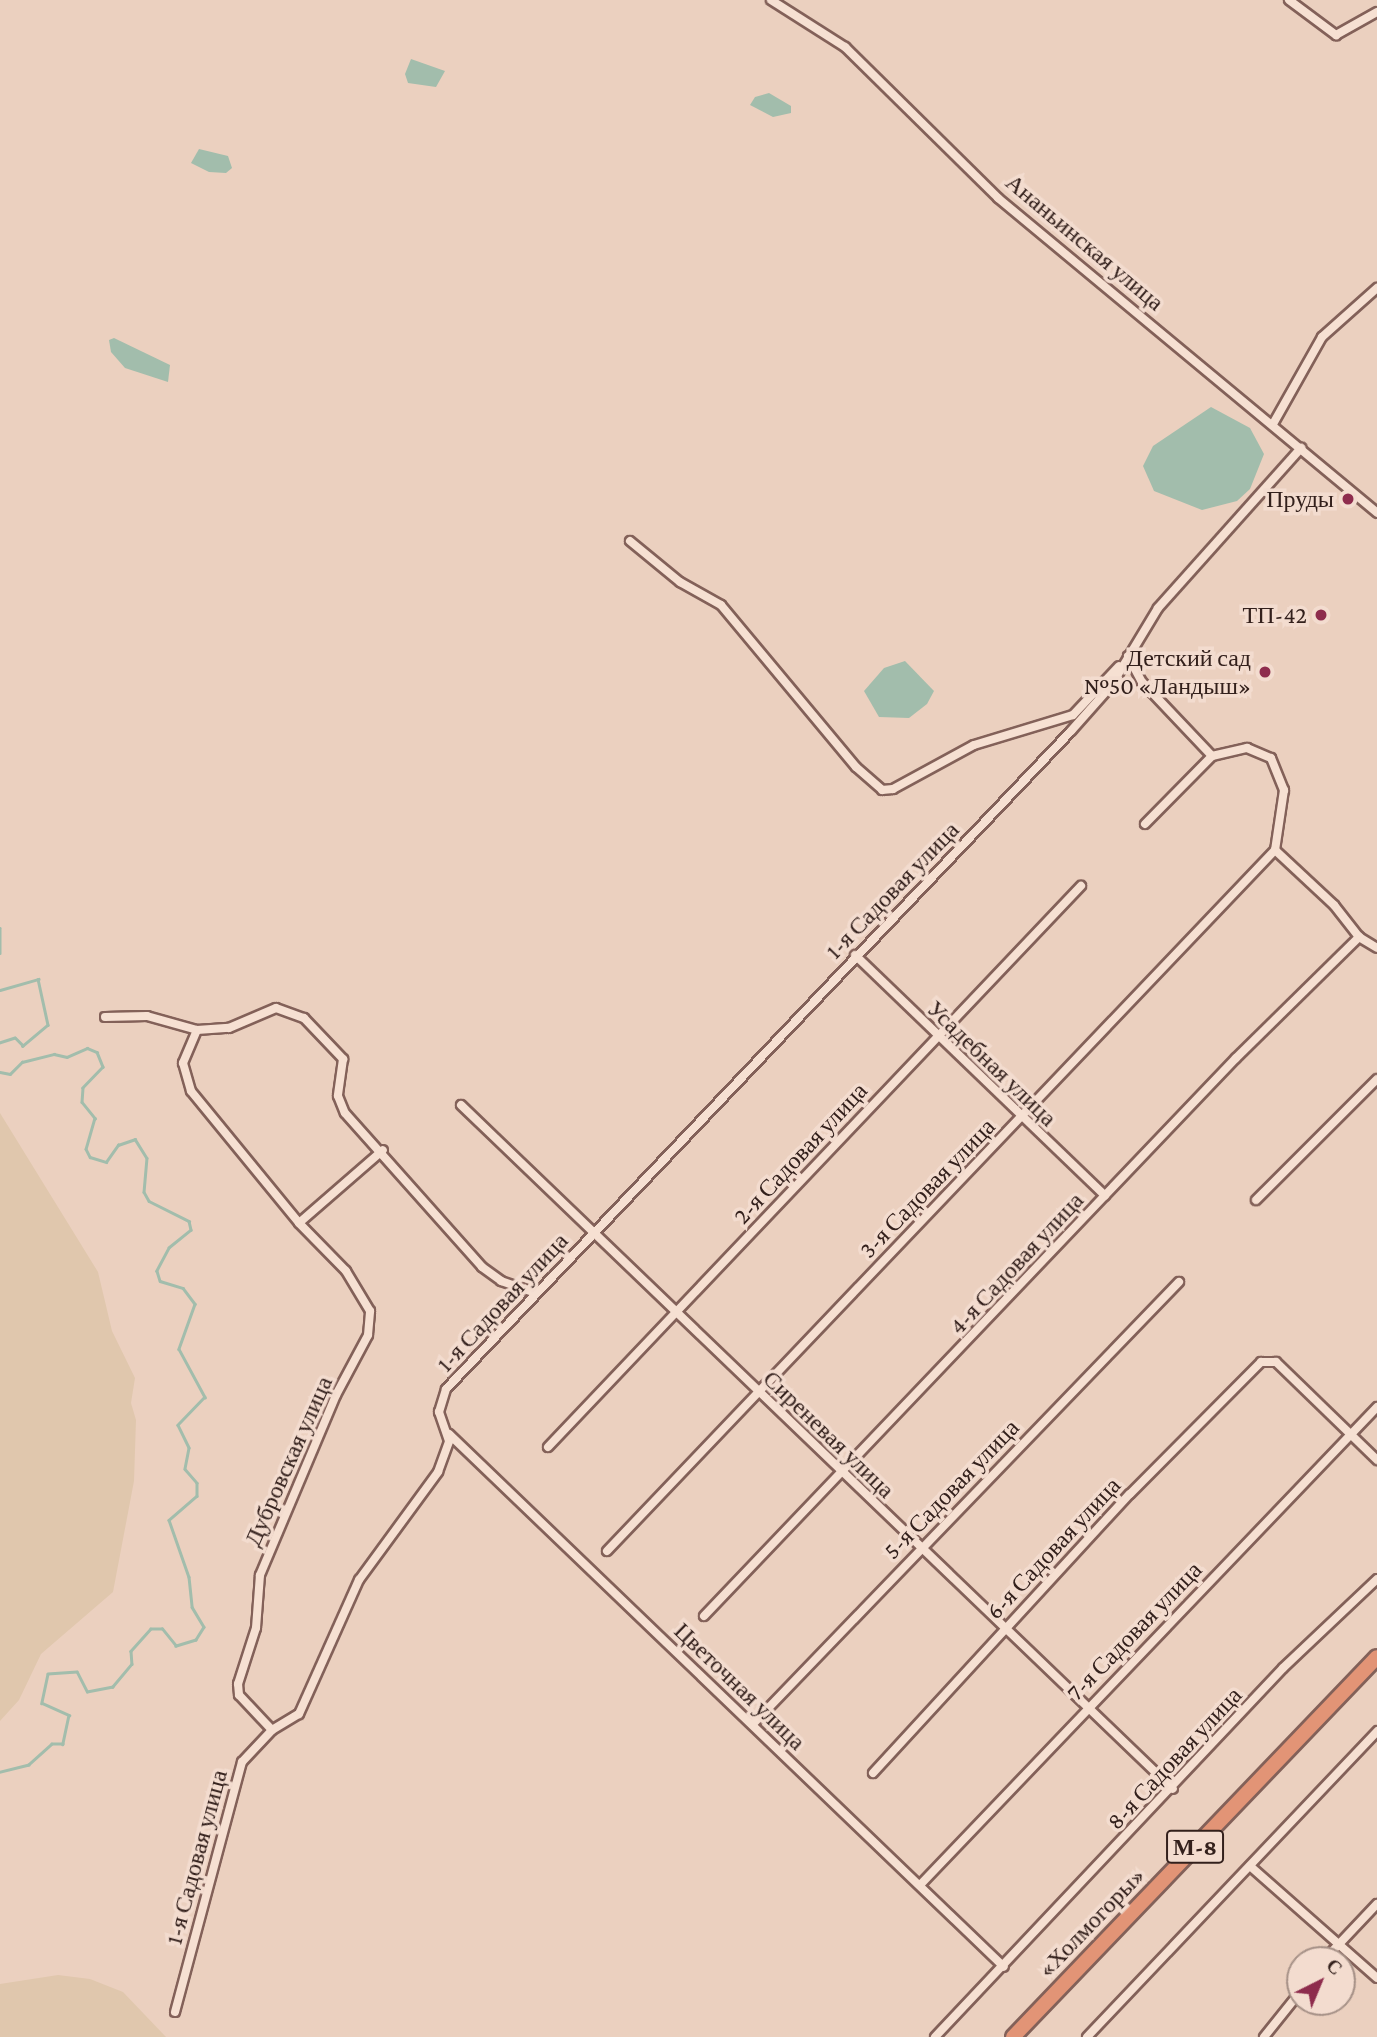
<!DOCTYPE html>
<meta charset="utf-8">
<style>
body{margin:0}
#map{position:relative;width:1377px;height:2037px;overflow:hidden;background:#ebd0bf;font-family:"Crimson Pro",serif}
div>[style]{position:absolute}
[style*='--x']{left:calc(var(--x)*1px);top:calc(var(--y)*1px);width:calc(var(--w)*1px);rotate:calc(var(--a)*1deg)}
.farmland>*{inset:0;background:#e0c7ad}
.water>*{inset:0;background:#a2bdac}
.stream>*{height:2.5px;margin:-1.25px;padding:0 1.25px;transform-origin:1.25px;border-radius:1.25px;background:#a2bdac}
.roads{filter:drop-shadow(2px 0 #836159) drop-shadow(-2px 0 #836159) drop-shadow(0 2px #836159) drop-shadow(0 -2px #836159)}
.minor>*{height:8px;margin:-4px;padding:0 4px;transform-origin:4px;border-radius:4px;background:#f6e0d2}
.trunk>*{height:14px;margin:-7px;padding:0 7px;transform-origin:7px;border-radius:7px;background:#e29476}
.dots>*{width:19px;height:19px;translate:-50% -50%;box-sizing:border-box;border:4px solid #f3dccf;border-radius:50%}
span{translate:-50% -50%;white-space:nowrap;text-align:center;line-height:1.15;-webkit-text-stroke:7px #f3dccf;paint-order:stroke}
.shield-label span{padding:2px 5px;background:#f3dccf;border:2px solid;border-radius:5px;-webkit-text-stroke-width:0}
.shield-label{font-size:23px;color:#33201c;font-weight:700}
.street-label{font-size:24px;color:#33201c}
.poi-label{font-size:24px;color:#33201c}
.right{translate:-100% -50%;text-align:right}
.north{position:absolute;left:1286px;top:1946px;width:70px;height:70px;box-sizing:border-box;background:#f3dccf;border:2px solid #a69187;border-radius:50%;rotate:43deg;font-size:19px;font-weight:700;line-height:28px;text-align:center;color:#33201c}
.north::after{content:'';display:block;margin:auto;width:24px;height:32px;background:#8e2c4d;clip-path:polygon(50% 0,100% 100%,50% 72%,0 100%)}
</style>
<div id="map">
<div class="farmland">
<i style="clip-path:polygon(0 1113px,98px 1272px,112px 1331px,135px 1378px,131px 1403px,136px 1420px,134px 1481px,113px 1592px,41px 1654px,19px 1700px,0 1721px)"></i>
<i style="clip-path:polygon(58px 1975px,90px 1979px,123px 1992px,166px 2037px,0 2037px,0 1984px)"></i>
</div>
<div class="water">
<i style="clip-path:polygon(411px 59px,445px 71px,436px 87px,408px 83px,405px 74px)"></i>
<i style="clip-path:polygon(769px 93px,791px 106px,791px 113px,773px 117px,750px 105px,755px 97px)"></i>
<i style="clip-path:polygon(199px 149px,228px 156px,232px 168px,226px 173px,209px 172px,191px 163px)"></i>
<i style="clip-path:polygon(114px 338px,170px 365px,168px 382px,125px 368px,111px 352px,109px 340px)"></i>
<i style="clip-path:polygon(1211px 407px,1250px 428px,1264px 454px,1250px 489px,1237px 501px,1202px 510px,1154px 491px,1143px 466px,1153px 446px)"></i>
<i style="clip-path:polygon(905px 661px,934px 691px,927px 704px,909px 718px,879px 717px,864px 691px,884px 668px)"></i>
</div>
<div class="stream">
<i style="--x:0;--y:928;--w:25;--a:90"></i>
<i style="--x:0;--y:990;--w:40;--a:-16"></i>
<i style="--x:38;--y:979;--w:47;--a:77.7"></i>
<i style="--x:48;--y:1025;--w:33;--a:140"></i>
<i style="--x:23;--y:1046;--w:11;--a:-135"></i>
<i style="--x:15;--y:1038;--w:16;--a:162"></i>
<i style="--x:0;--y:1072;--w:10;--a:11"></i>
<i style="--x:10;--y:1074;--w:17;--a:-45"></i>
<i style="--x:22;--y:1062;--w:33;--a:-14"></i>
<i style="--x:54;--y:1054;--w:13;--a:13"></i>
<i style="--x:67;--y:1057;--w:22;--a:-24"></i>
<i style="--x:87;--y:1048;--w:11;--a:22"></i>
<i style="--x:97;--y:1052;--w:16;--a:68"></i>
<i style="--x:103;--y:1067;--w:29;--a:134"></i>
<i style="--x:83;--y:1088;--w:14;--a:94"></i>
<i style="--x:82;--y:1102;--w:21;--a:51"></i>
<i style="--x:95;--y:1118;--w:32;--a:106"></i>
<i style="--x:86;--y:1149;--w:9;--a:63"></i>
<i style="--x:90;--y:1157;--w:17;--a:17"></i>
<i style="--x:106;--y:1162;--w:21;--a:-55"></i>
<i style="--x:118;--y:1145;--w:18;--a:-19"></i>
<i style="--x:135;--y:1139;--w:22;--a:58"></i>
<i style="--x:147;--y:1158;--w:34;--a:95"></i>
<i style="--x:144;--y:1192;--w:10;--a:61"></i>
<i style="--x:149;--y:1201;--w:45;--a:26.6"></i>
<i style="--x:189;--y:1221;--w:9;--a:77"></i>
<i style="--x:191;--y:1230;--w:28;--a:141"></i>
<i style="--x:169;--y:1248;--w:26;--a:118"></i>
<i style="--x:157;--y:1271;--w:10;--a:73"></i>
<i style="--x:160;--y:1281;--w:24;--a:17"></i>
<i style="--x:183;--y:1288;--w:20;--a:53"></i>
<i style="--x:195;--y:1304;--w:48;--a:109.6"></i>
<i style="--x:179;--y:1349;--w:55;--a:61.6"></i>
<i style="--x:205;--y:1397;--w:39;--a:134"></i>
<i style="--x:178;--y:1425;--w:25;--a:64"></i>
<i style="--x:189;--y:1448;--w:21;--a:101"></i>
<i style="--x:185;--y:1469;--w:18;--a:49"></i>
<i style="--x:197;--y:1483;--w:13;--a:90"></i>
<i style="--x:197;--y:1496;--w:37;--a:139"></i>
<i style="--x:169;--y:1520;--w:60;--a:70.7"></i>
<i style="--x:189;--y:1577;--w:30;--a:84"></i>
<i style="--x:192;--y:1607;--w:23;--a:59"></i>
<i style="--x:204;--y:1627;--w:15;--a:122"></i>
<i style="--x:196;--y:1640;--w:21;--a:163"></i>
<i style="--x:176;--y:1646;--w:22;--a:-129"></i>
<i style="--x:162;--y:1629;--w:11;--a:180"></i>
<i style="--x:151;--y:1629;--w:30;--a:132"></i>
<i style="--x:131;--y:1651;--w:13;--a:86"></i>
<i style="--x:132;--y:1664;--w:30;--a:130"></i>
<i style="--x:113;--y:1687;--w:26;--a:169"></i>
<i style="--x:87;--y:1692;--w:22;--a:-117"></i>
<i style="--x:77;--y:1672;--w:29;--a:176"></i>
<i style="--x:48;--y:1674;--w:30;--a:102"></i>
<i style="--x:42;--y:1703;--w:30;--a:24"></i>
<i style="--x:69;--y:1715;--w:30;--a:102"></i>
<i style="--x:63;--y:1744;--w:11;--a:180"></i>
<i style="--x:52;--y:1744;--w:31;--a:138"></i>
<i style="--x:29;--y:1765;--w:30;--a:166"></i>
</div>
<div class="roads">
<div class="minor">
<i style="--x:771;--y:0;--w:88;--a:32.4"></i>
<i style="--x:845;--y:47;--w:215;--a:44.6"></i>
<i style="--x:998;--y:198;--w:493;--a:39.7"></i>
<i style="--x:1289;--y:0;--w:59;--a:36.7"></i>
<i style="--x:1336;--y:35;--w:47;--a:-29.3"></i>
<i style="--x:1273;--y:424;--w:100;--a:-60.6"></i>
<i style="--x:1322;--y:337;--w:74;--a:-41.7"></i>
<i style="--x:630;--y:541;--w:65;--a:39.4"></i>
<i style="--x:680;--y:582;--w:47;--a:29.3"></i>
<i style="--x:721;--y:605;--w:211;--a:50.2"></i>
<i style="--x:856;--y:767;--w:35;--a:41"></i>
<i style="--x:882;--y:790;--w:11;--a:-5"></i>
<i style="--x:893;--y:789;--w:92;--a:-28.5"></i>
<i style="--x:974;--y:745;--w:103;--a:-16.9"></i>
<i style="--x:1073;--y:715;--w:67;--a:-46.8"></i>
<i style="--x:1128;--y:656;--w:30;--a:62"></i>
<i style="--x:1142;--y:682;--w:102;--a:46.6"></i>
<i style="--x:1212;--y:756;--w:36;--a:-13"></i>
<i style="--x:1247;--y:748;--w:26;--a:23"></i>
<i style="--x:1271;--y:758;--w:35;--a:68"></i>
<i style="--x:1284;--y:790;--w:61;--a:98.5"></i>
<i style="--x:1275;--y:850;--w:81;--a:43"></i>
<i style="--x:1334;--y:905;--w:41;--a:52"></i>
<i style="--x:1359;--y:937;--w:21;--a:31"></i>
<i style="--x:1145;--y:824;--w:95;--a:-45.4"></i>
<i style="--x:855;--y:955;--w:347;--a:43.9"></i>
<i style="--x:105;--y:1017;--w:42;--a:-1.4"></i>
<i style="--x:147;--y:1016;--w:52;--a:15.6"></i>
<i style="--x:197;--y:1030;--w:32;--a:-4"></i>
<i style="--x:229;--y:1028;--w:51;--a:-23.1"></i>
<i style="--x:276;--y:1008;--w:30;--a:20"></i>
<i style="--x:304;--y:1018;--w:57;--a:46.4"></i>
<i style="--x:343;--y:1059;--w:37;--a:98"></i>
<i style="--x:338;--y:1096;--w:18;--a:68"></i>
<i style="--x:345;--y:1113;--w:206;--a:48.3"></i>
<i style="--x:482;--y:1267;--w:24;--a:36"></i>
<i style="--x:501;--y:1281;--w:36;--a:19"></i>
<i style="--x:197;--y:1030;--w:36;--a:113"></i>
<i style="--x:183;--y:1063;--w:29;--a:74"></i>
<i style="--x:191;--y:1091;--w:171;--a:50.7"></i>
<i style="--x:299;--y:1223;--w:111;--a:-41"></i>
<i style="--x:461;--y:1105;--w:987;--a:43.85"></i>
<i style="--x:1256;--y:1200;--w:171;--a:-45"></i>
<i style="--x:449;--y:1434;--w:769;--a:43.84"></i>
<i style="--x:548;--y:1447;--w:774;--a:-46.47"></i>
<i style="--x:607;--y:1551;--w:968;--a:-46.38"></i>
<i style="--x:704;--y:1616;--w:771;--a:-46.37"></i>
<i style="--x:1236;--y:1058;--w:173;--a:-44.5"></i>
<i style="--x:753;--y:1724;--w:614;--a:-46.06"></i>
<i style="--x:272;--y:1730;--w:48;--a:-133.3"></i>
<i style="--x:239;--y:1695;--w:11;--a:-95"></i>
<i style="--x:238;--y:1684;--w:59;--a:-72.2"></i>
<i style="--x:256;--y:1628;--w:53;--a:-85.7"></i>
<i style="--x:260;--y:1575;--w:195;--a:-67.1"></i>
<i style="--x:336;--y:1395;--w:68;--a:-61.9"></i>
<i style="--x:368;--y:1335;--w:24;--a:-85"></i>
<i style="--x:370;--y:1311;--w:47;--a:-121"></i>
<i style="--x:346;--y:1271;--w:67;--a:-134.4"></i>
<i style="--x:873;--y:1773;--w:379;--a:-47.4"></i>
<i style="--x:1130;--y:1494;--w:186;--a:-45.2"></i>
<i style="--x:1261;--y:1362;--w:15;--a:0"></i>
<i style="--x:1276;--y:1362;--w:141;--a:44.1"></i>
<i style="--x:1250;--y:1866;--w:169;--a:41.4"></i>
<i style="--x:921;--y:1884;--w:660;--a:-46.29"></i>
<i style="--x:1324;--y:1960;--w:77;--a:-46.6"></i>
<i style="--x:175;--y:2012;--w:259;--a:-75"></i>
<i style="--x:242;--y:1762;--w:44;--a:-46.8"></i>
<i style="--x:272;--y:1730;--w:31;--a:-31"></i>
<i style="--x:299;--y:1714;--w:147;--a:-65.9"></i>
<i style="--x:359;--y:1580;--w:134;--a:-53.8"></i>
<i style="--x:438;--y:1472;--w:33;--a:-70"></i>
<i style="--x:449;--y:1441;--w:31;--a:-109"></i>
<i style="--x:439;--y:1412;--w:24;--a:-73"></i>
<i style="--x:446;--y:1389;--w:908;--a:-46.47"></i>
<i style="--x:1071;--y:731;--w:60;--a:-48.4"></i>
<i style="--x:1111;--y:686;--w:91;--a:-58.9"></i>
<i style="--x:1158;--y:608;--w:215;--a:-48.2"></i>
<i style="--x:935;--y:2037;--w:507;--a:-46.68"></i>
<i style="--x:1283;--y:1668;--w:129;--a:-43.4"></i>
<i style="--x:1087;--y:2037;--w:422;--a:-46.5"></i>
<i style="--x:1264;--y:2037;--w:58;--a:-51.3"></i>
</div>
<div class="trunk">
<i style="--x:1013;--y:2037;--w:526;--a:-46.23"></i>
</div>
</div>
<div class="dots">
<i style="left:1348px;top:499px;background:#8e2c4d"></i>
<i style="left:1321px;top:615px;background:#8e2c4d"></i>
<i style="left:1265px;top:672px;background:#8e2c4d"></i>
</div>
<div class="shield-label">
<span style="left:1195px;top:1847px">М-8</span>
</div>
<div class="street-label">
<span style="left:1085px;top:242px;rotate:40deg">Ананьинская улица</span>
<span style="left:892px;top:890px;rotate:-46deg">1-я Садовая улица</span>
<span style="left:992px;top:1063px;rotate:44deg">Усадебная улица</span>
<span style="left:800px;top:1153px;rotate:-47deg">2-я Садовая улица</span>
<span style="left:927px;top:1188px;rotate:-46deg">3-я Садовая улица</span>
<span style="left:1016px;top:1263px;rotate:-47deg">4-я Садовая улица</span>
<span style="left:502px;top:1302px;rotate:-47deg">1-я Садовая улица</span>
<span style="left:829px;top:1434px;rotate:44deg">Сиреневая улица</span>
<span style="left:288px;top:1461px;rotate:-66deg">Дубровская улица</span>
<span style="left:951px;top:1489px;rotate:-46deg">5-я Садовая улица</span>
<span style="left:1053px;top:1548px;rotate:-47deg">6-я Садовая улица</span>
<span style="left:1134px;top:1631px;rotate:-46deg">7-я Садовая улица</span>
<span style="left:740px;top:1686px;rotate:44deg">Цветочная улица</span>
<span style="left:1174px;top:1758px;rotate:-47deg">8-я Садовая улица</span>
<span style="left:196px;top:1857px;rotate:-75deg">1-я Садовая улица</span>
<span style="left:1091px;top:1922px;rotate:-46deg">«Холмогоры»</span>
</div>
<div class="poi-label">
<span class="right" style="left:1334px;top:499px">Пруды</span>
<span class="right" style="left:1307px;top:615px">ТП-42</span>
<span class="right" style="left:1251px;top:672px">Детский сад<br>№50 «Ландыш»</span>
</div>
<div class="north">С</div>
</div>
